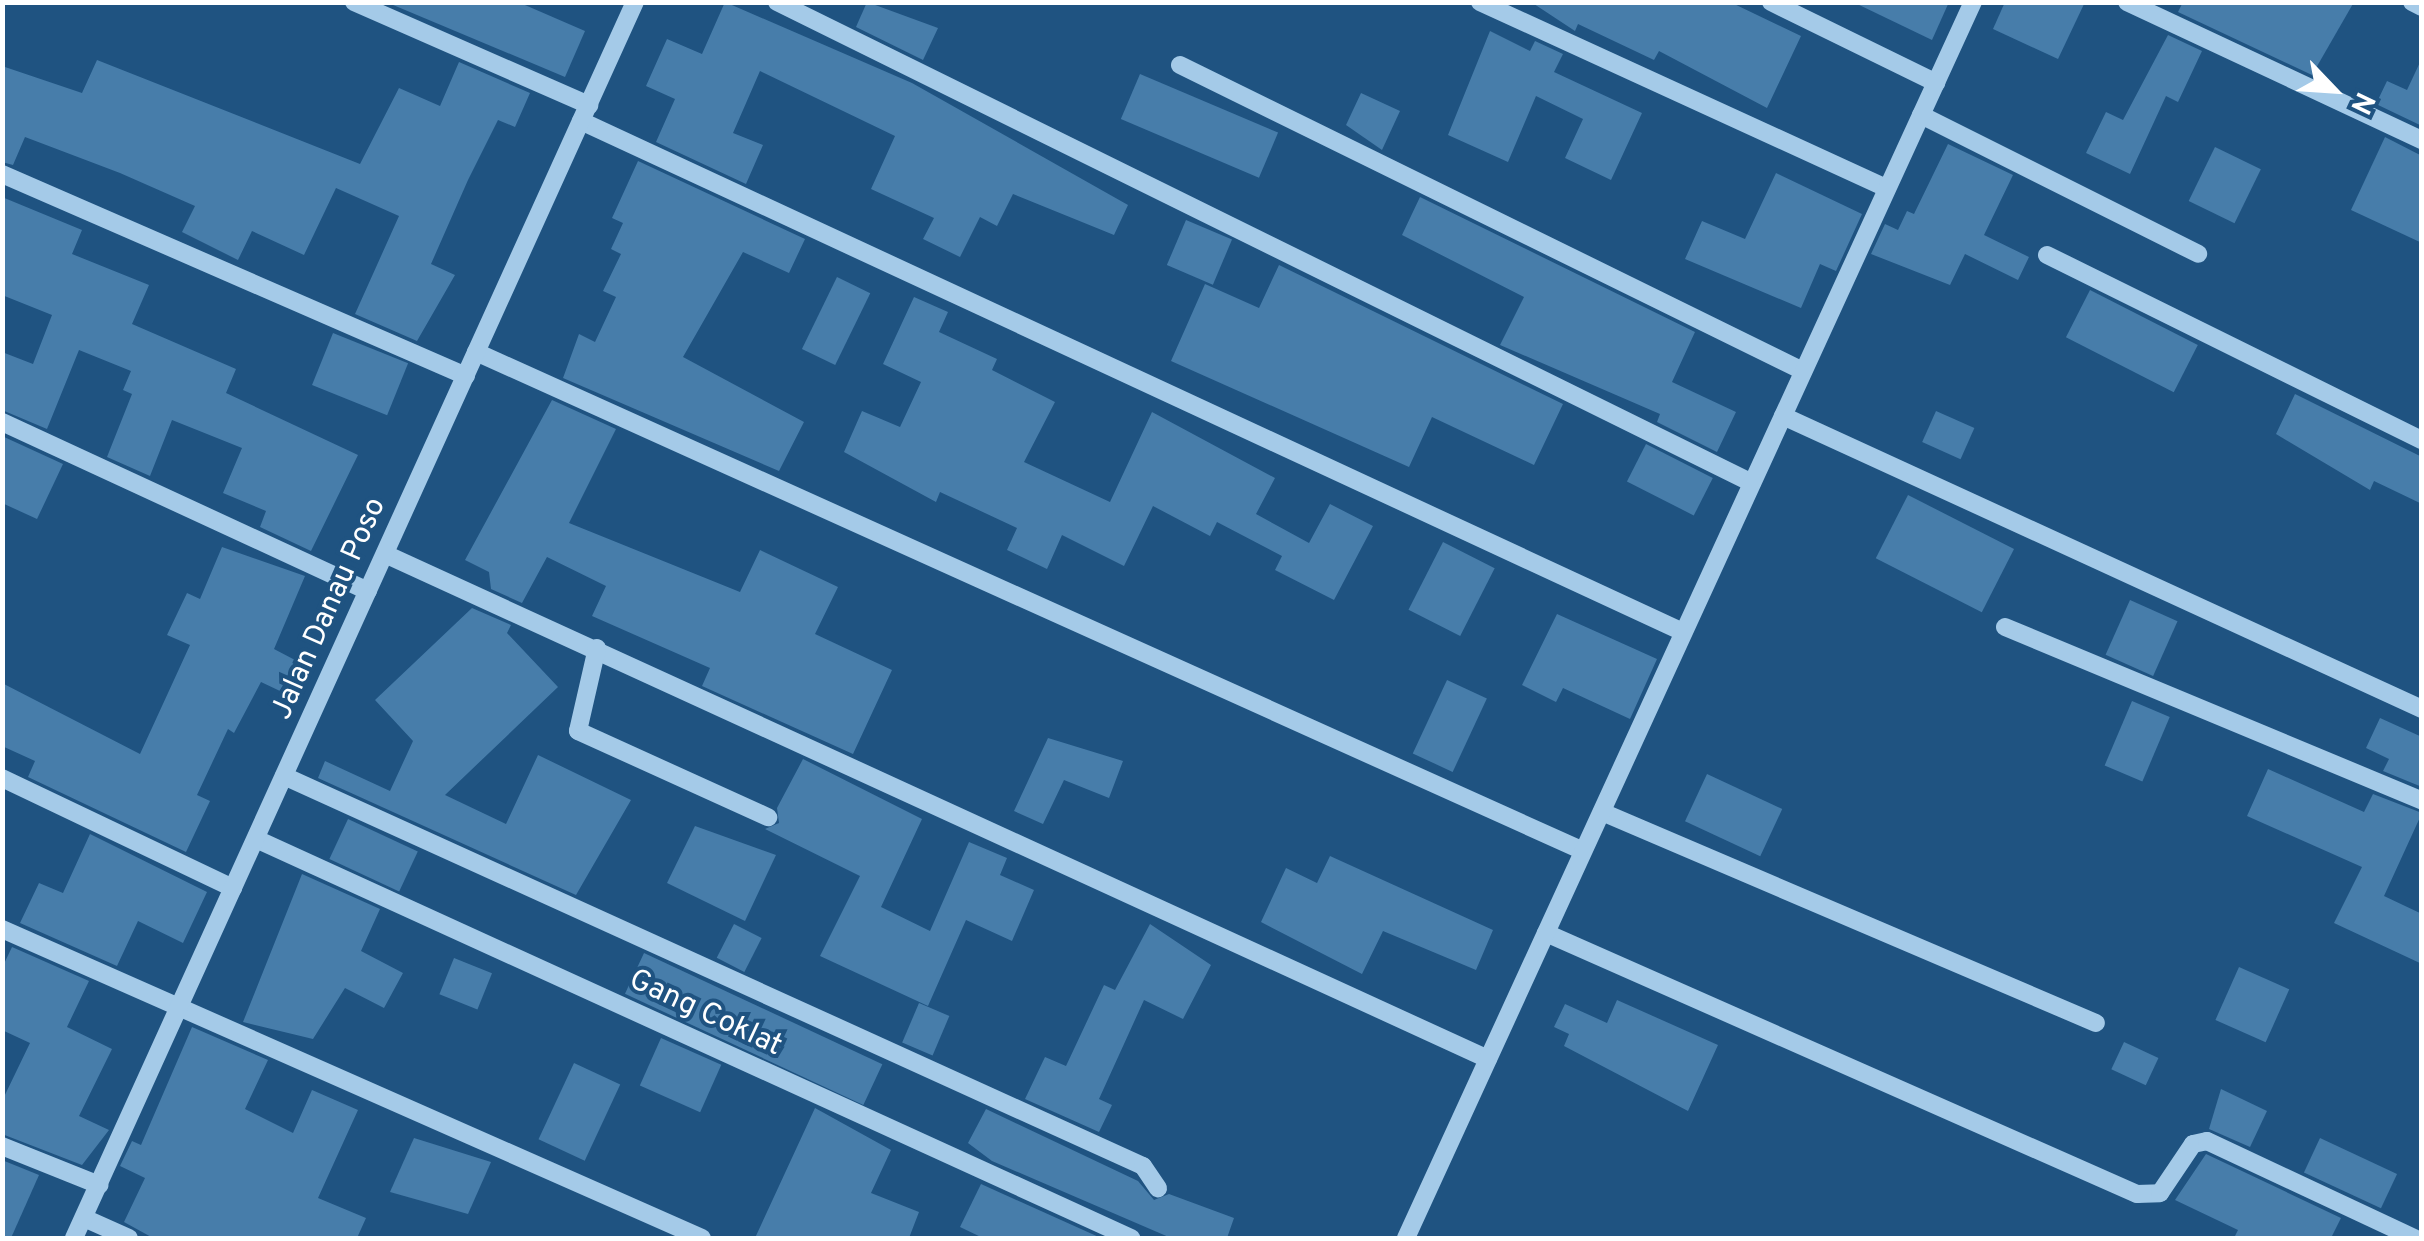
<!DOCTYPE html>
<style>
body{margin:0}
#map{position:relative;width:2424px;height:1241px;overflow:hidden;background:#1f5381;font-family:Overpass,sans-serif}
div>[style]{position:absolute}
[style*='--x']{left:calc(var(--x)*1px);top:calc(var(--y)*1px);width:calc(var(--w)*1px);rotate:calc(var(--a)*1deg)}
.building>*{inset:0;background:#477daa;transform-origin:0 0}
.minor>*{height:18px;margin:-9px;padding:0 9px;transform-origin:9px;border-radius:9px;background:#a4cae8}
span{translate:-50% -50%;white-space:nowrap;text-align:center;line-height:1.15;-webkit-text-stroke:8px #1f5381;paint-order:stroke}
.street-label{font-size:30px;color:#fff}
.frame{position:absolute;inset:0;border:5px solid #fff;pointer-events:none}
.north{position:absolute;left:2284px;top:40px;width:100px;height:100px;-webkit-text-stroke:8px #1f5381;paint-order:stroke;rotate:115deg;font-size:28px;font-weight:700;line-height:40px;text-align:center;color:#fff}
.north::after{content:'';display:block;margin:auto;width:35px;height:45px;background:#fff;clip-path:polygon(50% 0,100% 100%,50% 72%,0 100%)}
</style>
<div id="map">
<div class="building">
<i style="clip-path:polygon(386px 2px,518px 2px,585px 31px,565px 77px)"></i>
<i style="clip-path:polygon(725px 2px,912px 83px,1128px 205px,1114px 235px,1013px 194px,997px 226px,980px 217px,960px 257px,923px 239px,934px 218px,871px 189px,895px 136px,760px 71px,733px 133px,763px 145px,746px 184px,656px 142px,675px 99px,646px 86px,667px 39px,702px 54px)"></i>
<i style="clip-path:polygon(867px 2px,938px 28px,923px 60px,856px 27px)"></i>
<i style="clip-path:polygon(1531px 2px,1730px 2px,1801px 36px,1767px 108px,1659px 51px,1654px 60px,1578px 24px,1575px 31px)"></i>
<i style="clip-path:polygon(1853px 2px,1949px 2px,1932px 40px)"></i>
<i style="clip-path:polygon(2005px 2px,2085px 2px,2058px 59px,1993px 29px)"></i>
<i style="clip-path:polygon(2183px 2px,2354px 2px,2312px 75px,2178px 12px)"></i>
<i style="clip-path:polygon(1490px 31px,1530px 51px,1535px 41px,1563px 54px,1554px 72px,1642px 113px,1611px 180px,1565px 158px,1583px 119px,1536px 96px,1508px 162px,1448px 135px)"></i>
<i style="clip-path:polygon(2168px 35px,2202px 51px,2178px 102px,2166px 96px,2130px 174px,2086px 153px,2106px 112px,2123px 120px)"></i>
<i style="clip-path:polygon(2422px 58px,2422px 126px,2376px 104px,2387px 81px,2407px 90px)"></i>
<i style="clip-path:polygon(97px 60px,360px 164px,399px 88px,440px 106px,459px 62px,530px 93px,515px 127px,498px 120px,468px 180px,431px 264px,455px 275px,417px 341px,355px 314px,399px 216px,336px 188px,304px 255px,252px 231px,238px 260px,182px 232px,195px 206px,120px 173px,25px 137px,13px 165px,2px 162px,2px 66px,82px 93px)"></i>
<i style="left:1140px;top:74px;width:150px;height:49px;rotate:23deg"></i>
<i style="clip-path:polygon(1361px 93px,1400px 111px,1382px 150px,1346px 125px)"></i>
<i style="clip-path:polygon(2385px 137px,2422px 156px,2422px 243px,2351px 210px)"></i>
<i style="clip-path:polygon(1948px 144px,2013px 175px,1984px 235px,2029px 257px,2018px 280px,1965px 254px,1950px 285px,1871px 254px,1885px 224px,1898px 230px,1907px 211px,1914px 214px)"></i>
<i style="left:2215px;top:147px;width:51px;height:60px;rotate:26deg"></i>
<i style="clip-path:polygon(638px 161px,805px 239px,789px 273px,743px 252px,683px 357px,804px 422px,779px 471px,563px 378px,579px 334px,595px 342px,616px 297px,603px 291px,621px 254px,611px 249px,623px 223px,612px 218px)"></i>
<i style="clip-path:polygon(1776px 173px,1862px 214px,1836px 271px,1820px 264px,1801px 308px,1685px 259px,1702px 221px,1745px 239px)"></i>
<i style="clip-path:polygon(2px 197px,82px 230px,72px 254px,149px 285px,132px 324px,236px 369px,226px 393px,358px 455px,311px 551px,260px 527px,266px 511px,223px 493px,242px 448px,172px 420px,150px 476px,107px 457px,132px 394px,123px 390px,131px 371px,79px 350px,47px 429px,2px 410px,2px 352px,33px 364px,52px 315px,2px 295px)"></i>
<i style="clip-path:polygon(1420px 197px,1695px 332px,1672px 382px,1736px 412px,1717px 452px,1657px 422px,1660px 414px,1500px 345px,1524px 297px,1402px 235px)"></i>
<i style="left:1186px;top:220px;width:50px;height:49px;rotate:23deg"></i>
<i style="clip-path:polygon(1279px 265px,1563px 404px,1534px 465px,1432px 417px,1409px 467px,1171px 361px,1205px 284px,1259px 308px)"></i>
<i style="left:837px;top:277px;width:37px;height:80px;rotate:26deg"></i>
<i style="left:2090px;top:290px;width:121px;height:53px;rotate:27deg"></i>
<i style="clip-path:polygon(914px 297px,948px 312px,939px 332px,997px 359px,992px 370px,1055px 402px,1024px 462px,1110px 502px,1152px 412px,1275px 478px,1256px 514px,1309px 543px,1330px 504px,1373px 526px,1334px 600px,1275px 570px,1282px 556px,1217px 522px,1210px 536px,1153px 506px,1124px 566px,1062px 535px,1047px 569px,1007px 550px,1017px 528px,940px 492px,936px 502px,844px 452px,862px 411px,900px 427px,921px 382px,883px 364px)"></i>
<i style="left:333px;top:333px;width:81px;height:56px;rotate:22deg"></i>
<i style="clip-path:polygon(2295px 394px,2422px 457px,2422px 504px,2374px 481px,2370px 490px,2276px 434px)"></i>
<i style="clip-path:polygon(552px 400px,616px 429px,569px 523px,740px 592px,760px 550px,838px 587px,815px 634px,892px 670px,853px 754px,702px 686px,710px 668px,592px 616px,606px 586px,547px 557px,522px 603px,491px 589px,489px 572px,465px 560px)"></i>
<i style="left:1936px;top:411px;width:42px;height:34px;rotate:24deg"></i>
<i style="clip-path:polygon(2px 436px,63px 464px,37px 519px,2px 503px)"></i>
<i style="left:1646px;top:444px;width:75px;height:42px;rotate:27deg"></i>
<i style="left:1908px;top:495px;width:119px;height:71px;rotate:27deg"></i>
<i style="left:1443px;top:542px;width:58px;height:76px;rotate:27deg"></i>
<i style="clip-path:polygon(222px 547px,305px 576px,274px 649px,295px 660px,280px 691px,261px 682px,234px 733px,228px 729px,197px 795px,210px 801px,186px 852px,28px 777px,35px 761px,2px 746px,2px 683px,140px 754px,190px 645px,167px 635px,187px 593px,200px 599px)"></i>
<i style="left:2130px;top:600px;width:52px;height:60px;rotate:24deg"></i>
<i style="clip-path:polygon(472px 608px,511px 625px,507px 633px,558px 687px,445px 795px,506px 824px,538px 755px,631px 800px,576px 895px,318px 778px,325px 761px,390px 791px,413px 741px,375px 700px)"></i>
<i style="clip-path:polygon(1557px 614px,1657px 659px,1630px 719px,1563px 688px,1556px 702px,1522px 685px)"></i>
<i style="left:1447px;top:680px;width:44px;height:81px;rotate:25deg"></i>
<i style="left:2132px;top:701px;width:41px;height:70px;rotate:23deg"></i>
<i style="clip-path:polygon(2380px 718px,2422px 737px,2422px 787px,2383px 771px,2389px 759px,2366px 748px)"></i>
<i style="clip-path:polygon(1048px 738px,1123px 761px,1109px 798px,1064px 780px,1043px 824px,1014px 811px)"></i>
<i style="clip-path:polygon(803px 759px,922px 819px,881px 907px,930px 931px,969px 842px,1007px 858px,1000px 875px,1034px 890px,1012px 941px,966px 920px,928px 1006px,820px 956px,860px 876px,765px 829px,779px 823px,777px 808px)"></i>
<i style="clip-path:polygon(2268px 769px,2364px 812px,2373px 794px,2422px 813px,2384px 896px,2422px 914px,2422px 964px,2334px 923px,2362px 867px,2247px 816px)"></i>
<i style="left:1707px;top:774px;width:83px;height:52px;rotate:25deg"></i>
<i style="left:348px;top:819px;width:77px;height:44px;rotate:25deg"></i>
<i style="clip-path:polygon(695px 826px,776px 855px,745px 921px,667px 883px)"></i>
<i style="clip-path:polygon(90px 834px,207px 892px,183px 943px,138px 921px,117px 966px,20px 923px,39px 883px,63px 893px)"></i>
<i style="clip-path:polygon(1330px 856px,1493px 930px,1476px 970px,1383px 931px,1362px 974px,1261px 922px,1286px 868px,1317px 883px)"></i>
<i style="clip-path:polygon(302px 874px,380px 909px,361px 951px,403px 973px,384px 1008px,345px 988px,313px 1039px,243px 1022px)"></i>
<i style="left:734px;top:924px;width:31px;height:38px;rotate:27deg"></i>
<i style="clip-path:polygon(1150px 924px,1211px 965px,1183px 1019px,1144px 1000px,1099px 1099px,1112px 1105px,1099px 1132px,1025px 1099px,1045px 1057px,1066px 1066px,1104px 985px,1115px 990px)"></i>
<i style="clip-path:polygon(12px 947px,89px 981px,67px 1027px,112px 1049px,79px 1116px,109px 1130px,82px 1165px,2px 1134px,2px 1101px,30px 1043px,2px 1030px,2px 968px)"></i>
<i style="left:644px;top:953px;width:263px;height:45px;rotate:25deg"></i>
<i style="left:454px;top:958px;width:41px;height:39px;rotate:22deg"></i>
<i style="left:2239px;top:967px;width:55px;height:58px;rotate:24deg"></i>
<i style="clip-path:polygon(1617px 1000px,1718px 1045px,1688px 1111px,1564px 1046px,1569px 1034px,1554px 1027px,1565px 1004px,1607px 1023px)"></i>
<i style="left:919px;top:1003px;width:33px;height:43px;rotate:23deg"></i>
<i style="clip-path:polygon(192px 1027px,268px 1060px,245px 1109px,293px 1133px,312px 1090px,358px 1110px,318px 1198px,366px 1218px,357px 1238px,153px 1238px,124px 1222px,145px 1178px,120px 1166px,132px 1141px,141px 1145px)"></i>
<i style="left:661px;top:1038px;width:66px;height:52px;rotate:24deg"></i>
<i style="left:2124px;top:1042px;width:38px;height:30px;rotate:25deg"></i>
<i style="left:574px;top:1063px;width:51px;height:84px;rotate:25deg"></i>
<i style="clip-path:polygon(2221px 1089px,2267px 1111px,2250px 1147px,2209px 1129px)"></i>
<i style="clip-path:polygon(815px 1108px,891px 1150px,871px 1193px,919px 1212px,909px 1238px,755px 1238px)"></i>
<i style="clip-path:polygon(986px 1109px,1138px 1181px,1154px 1200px,1169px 1194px,1234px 1218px,1227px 1238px,1171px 1238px,992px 1161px,968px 1143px)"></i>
<i style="clip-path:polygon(414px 1138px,491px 1162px,468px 1214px,390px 1192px)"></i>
<i style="left:2320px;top:1138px;width:85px;height:38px;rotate:25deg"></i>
<i style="clip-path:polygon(2206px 1154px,2341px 1218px,2331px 1238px,2234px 1238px,2238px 1230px,2175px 1200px)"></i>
<i style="clip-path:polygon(2px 1160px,39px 1175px,11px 1238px,2px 1238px)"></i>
<i style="clip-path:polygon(981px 1184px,1101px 1238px,983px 1238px,960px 1227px)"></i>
</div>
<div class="minor">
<i style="--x:354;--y:2;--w:257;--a:23.7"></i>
<i style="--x:777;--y:2;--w:1087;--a:26.26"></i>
<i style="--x:1480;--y:2;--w:447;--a:24.6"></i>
<i style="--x:1771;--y:2;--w:184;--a:26.1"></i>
<i style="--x:2127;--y:2;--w:326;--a:25.1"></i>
<i style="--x:2412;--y:2;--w:11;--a:27"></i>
<i style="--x:1180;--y:65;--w:694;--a:26.16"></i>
<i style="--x:1921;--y:115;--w:310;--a:26.6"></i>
<i style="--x:581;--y:121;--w:1215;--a:24.88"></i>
<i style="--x:2;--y:174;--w:506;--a:23.53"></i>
<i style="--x:2047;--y:255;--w:418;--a:26.3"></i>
<i style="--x:476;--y:352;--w:1214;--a:24.26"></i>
<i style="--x:1783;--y:416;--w:703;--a:24.63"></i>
<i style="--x:2;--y:422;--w:403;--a:24.8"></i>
<i style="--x:385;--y:554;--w:1213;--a:24.6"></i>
<i style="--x:2005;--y:627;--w:452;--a:22.6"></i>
<i style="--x:597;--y:648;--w:85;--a:102.9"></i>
<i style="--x:578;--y:731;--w:209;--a:24.4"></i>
<i style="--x:284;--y:776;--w:943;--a:24.42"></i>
<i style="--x:1143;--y:1166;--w:27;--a:56"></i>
<i style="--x:2;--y:778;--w:256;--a:25.5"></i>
<i style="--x:1602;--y:812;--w:537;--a:23.13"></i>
<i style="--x:256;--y:839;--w:962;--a:24.51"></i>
<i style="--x:2;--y:929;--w:765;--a:23.82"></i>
<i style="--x:1546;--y:933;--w:646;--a:23.83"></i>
<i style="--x:2137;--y:1194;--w:23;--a:-2"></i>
<i style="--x:2160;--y:1193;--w:59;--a:-56"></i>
<i style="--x:2193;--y:1144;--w:14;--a:-12"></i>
<i style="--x:2207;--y:1141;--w:229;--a:25.1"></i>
<i style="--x:2;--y:1146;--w:105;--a:21.9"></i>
<i style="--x:84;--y:1218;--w:49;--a:24"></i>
<i style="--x:74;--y:1238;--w:1357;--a:-65.59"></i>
<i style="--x:1406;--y:1238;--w:1360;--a:-65.36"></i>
</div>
<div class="street-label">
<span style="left:330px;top:609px;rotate:-66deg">Jalan Danau Poso</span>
<span style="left:705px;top:1014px;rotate:25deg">Gang Coklat</span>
</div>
<div class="frame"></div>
<div class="north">N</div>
</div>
